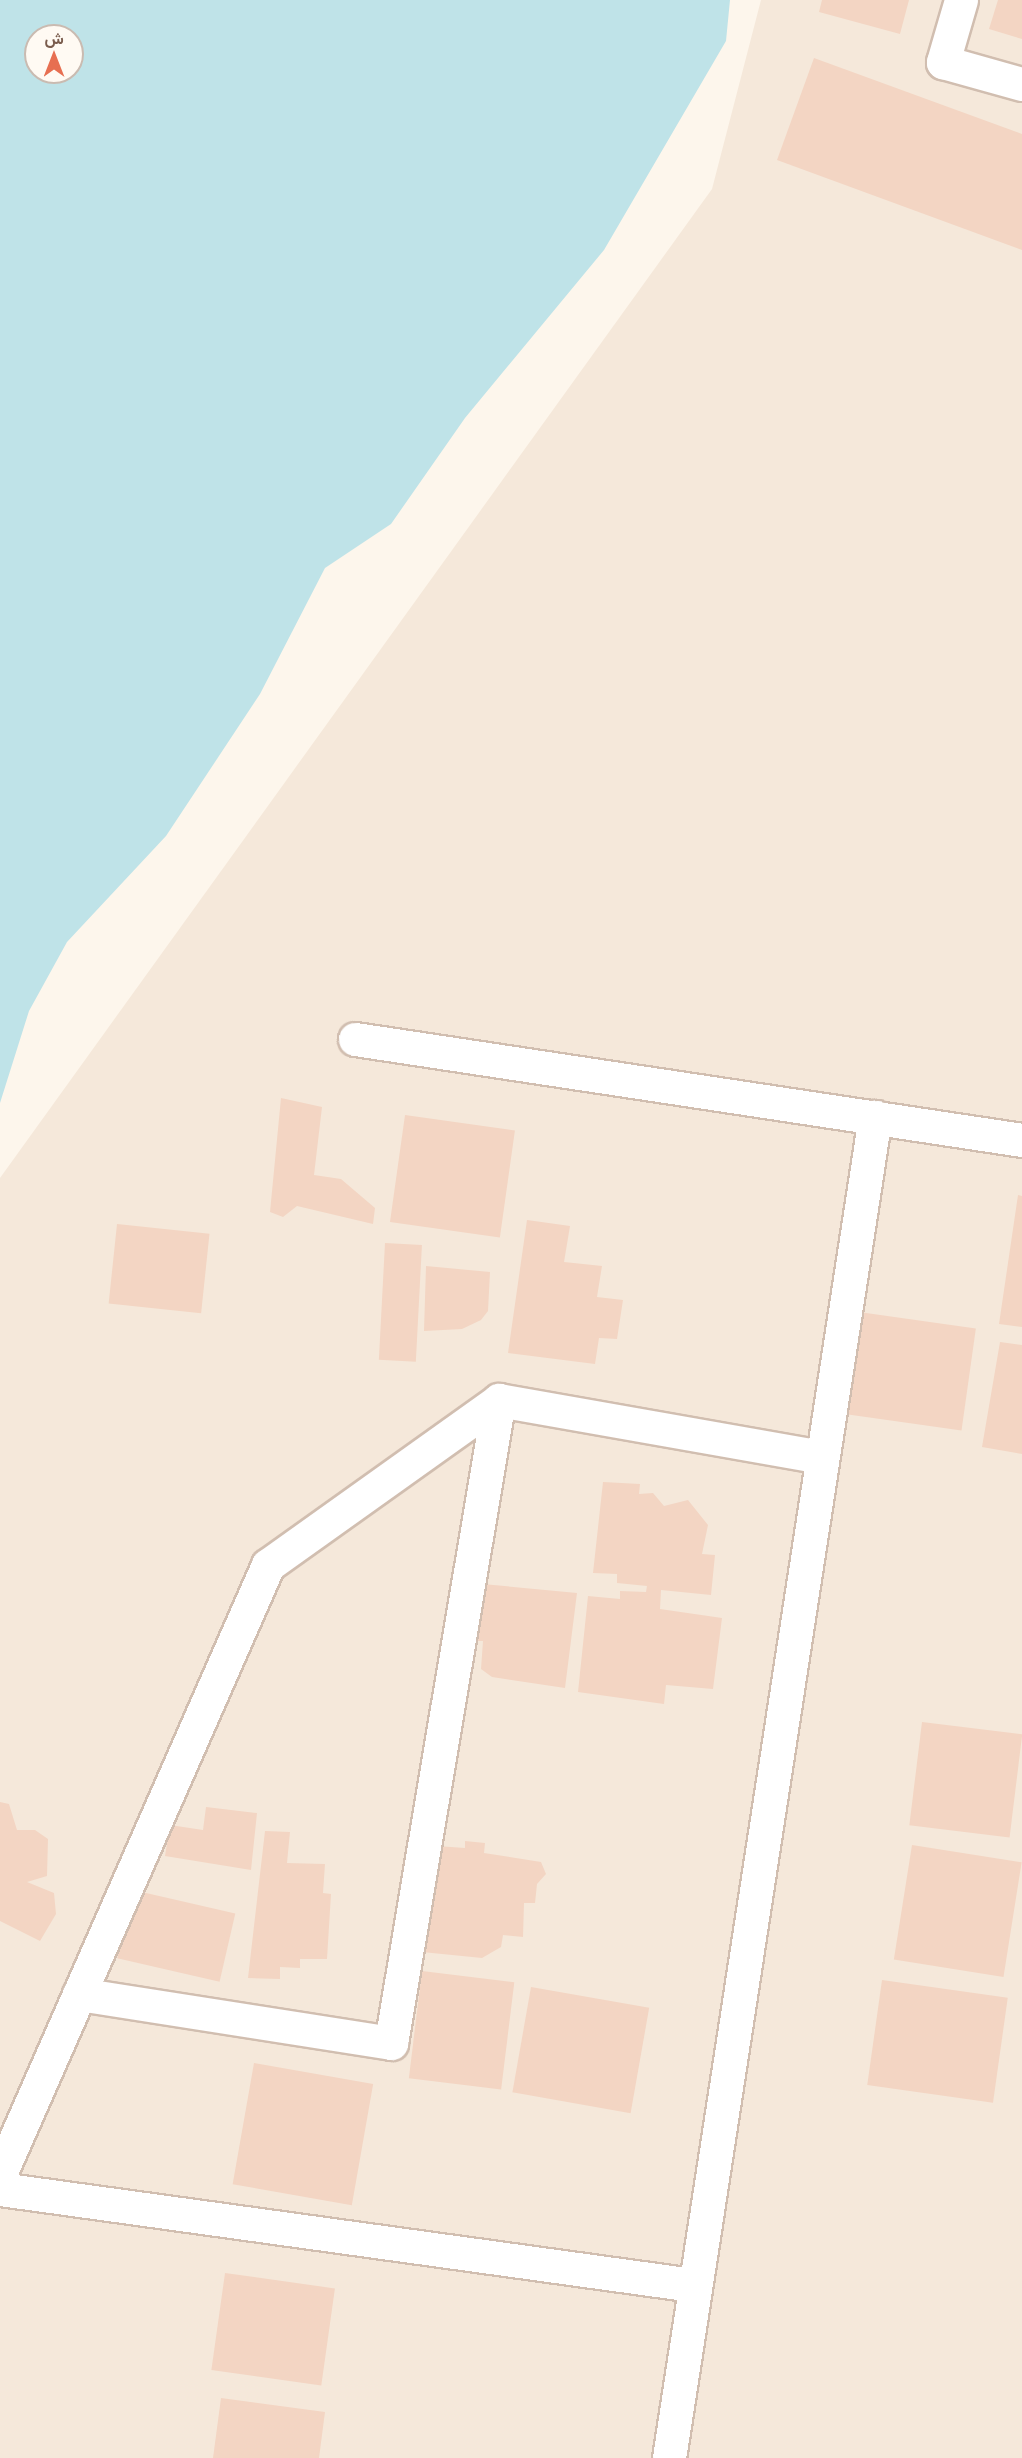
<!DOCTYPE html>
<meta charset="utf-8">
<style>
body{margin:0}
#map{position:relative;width:1022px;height:2458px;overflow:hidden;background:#fdf6ec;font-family:Ubuntu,Vazirmatn,sans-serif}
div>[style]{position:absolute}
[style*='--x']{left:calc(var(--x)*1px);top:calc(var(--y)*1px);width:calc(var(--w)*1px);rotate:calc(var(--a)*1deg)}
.residential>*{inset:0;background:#f5e8da}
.water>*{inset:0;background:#bfe3e8}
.building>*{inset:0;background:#f3d5c3;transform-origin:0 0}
.roads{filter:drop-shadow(2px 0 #d1beb0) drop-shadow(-2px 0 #d1beb0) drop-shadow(0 2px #d1beb0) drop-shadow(0 -2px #d1beb0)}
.street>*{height:33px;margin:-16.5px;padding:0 16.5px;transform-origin:16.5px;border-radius:16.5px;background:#fff}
span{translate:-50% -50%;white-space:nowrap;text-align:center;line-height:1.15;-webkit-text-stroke:5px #fffaf3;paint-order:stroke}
.north{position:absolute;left:24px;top:24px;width:60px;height:60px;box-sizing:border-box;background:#fffaf3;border:2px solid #cabbb1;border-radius:50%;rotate:0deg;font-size:16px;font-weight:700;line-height:24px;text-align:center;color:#7a5c4d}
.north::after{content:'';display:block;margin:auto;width:21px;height:27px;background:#e76f51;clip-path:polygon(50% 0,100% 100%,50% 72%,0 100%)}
</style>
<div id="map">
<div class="residential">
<i style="clip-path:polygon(761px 0,1022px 0,1022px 2458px,0 2458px,0 1178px,712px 189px)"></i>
</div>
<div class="water">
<i style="clip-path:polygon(evenodd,0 0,730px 0,726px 41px,604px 250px,465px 418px,391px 524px,325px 568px,260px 694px,166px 836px,67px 942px,29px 1011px,0 1103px,0 0,36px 36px,72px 36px,72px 72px,36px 72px,36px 36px)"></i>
</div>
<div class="building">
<i style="clip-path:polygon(822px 0,909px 0,900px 34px,819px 12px)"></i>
<i style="clip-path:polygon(998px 0,1022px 0,1022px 39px,989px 29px)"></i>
<i style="clip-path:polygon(814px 58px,1022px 134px,1022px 250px,777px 160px)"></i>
<i style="clip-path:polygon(281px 1098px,322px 1107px,314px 1175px,341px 1179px,375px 1208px,373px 1224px,297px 1206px,283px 1217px,270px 1212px)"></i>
<i style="left:405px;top:1115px;width:111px;height:108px;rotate:8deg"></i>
<i style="clip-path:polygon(1018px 1195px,1022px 1196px,1022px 1327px,999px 1324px)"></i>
<i style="clip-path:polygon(527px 1220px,570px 1226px,564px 1262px,602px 1266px,597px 1297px,623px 1300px,617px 1339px,599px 1338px,595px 1364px,508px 1353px)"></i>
<i style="left:117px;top:1224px;width:93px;height:80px;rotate:6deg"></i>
<i style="left:385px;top:1243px;width:37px;height:117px;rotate:3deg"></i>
<i style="clip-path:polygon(426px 1266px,490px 1272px,488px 1311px,481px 1320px,462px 1329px,424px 1331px)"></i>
<i style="left:859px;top:1312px;width:118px;height:103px;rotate:8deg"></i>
<i style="clip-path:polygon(1000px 1342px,1022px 1345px,1022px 1454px,982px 1447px)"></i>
<i style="clip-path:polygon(603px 1482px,640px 1484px,639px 1494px,653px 1493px,664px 1506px,688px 1500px,708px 1525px,702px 1554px,715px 1555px,711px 1595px,661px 1590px,660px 1609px,722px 1618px,713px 1689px,666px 1685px,664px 1704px,578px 1692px,588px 1596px,620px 1599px,620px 1591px,646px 1592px,647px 1586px,617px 1583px,617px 1574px,593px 1573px)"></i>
<i style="clip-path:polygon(472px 1583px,577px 1593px,565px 1688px,492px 1677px,481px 1669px,483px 1641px,474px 1641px)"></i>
<i style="left:922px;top:1722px;width:101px;height:104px;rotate:7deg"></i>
<i style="clip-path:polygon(0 1802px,9px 1804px,17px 1830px,35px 1830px,48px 1839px,47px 1876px,27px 1882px,54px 1893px,56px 1914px,40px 1941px,0 1921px)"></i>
<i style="clip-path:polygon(206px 1807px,257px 1813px,251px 1870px,165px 1856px,170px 1825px,203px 1830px)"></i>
<i style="clip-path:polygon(265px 1831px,290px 1832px,287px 1863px,325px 1864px,323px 1893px,331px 1894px,327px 1959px,300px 1959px,300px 1968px,280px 1967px,280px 1979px,248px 1978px)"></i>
<i style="clip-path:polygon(465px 1841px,485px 1843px,484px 1853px,541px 1862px,546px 1874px,537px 1884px,535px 1903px,524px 1903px,523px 1937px,503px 1935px,501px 1947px,482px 1958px,422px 1952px,437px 1846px,465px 1848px)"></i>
<i style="left:912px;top:1845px;width:111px;height:116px;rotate:9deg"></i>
<i style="left:133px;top:1890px;width:105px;height:70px;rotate:13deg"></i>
<i style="left:422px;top:1971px;width:93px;height:108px;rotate:7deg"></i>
<i style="left:882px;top:1980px;width:127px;height:106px;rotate:8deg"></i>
<i style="left:531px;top:1987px;width:120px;height:107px;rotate:10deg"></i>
<i style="left:254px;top:2063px;width:121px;height:123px;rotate:10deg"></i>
<i style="left:225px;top:2273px;width:111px;height:98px;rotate:8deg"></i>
<i style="clip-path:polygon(221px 2398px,325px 2412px,319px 2458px,213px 2458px)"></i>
</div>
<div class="roads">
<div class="street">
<i style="--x:961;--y:0;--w:65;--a:106.2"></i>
<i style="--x:943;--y:62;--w:82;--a:15.6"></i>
<i style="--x:355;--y:1039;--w:675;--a:8.61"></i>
<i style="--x:79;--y:1994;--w:316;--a:8.9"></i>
<i style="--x:391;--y:2043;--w:652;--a:-80.47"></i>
<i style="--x:0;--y:2174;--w:665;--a:-66.25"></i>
<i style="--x:268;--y:1565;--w:284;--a:-35.5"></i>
<i style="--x:499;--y:1400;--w:327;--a:10"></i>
<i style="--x:0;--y:2189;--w:700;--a:7.89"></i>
<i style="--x:669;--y:2458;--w:1357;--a:-81.27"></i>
</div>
</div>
<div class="north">ش</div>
</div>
